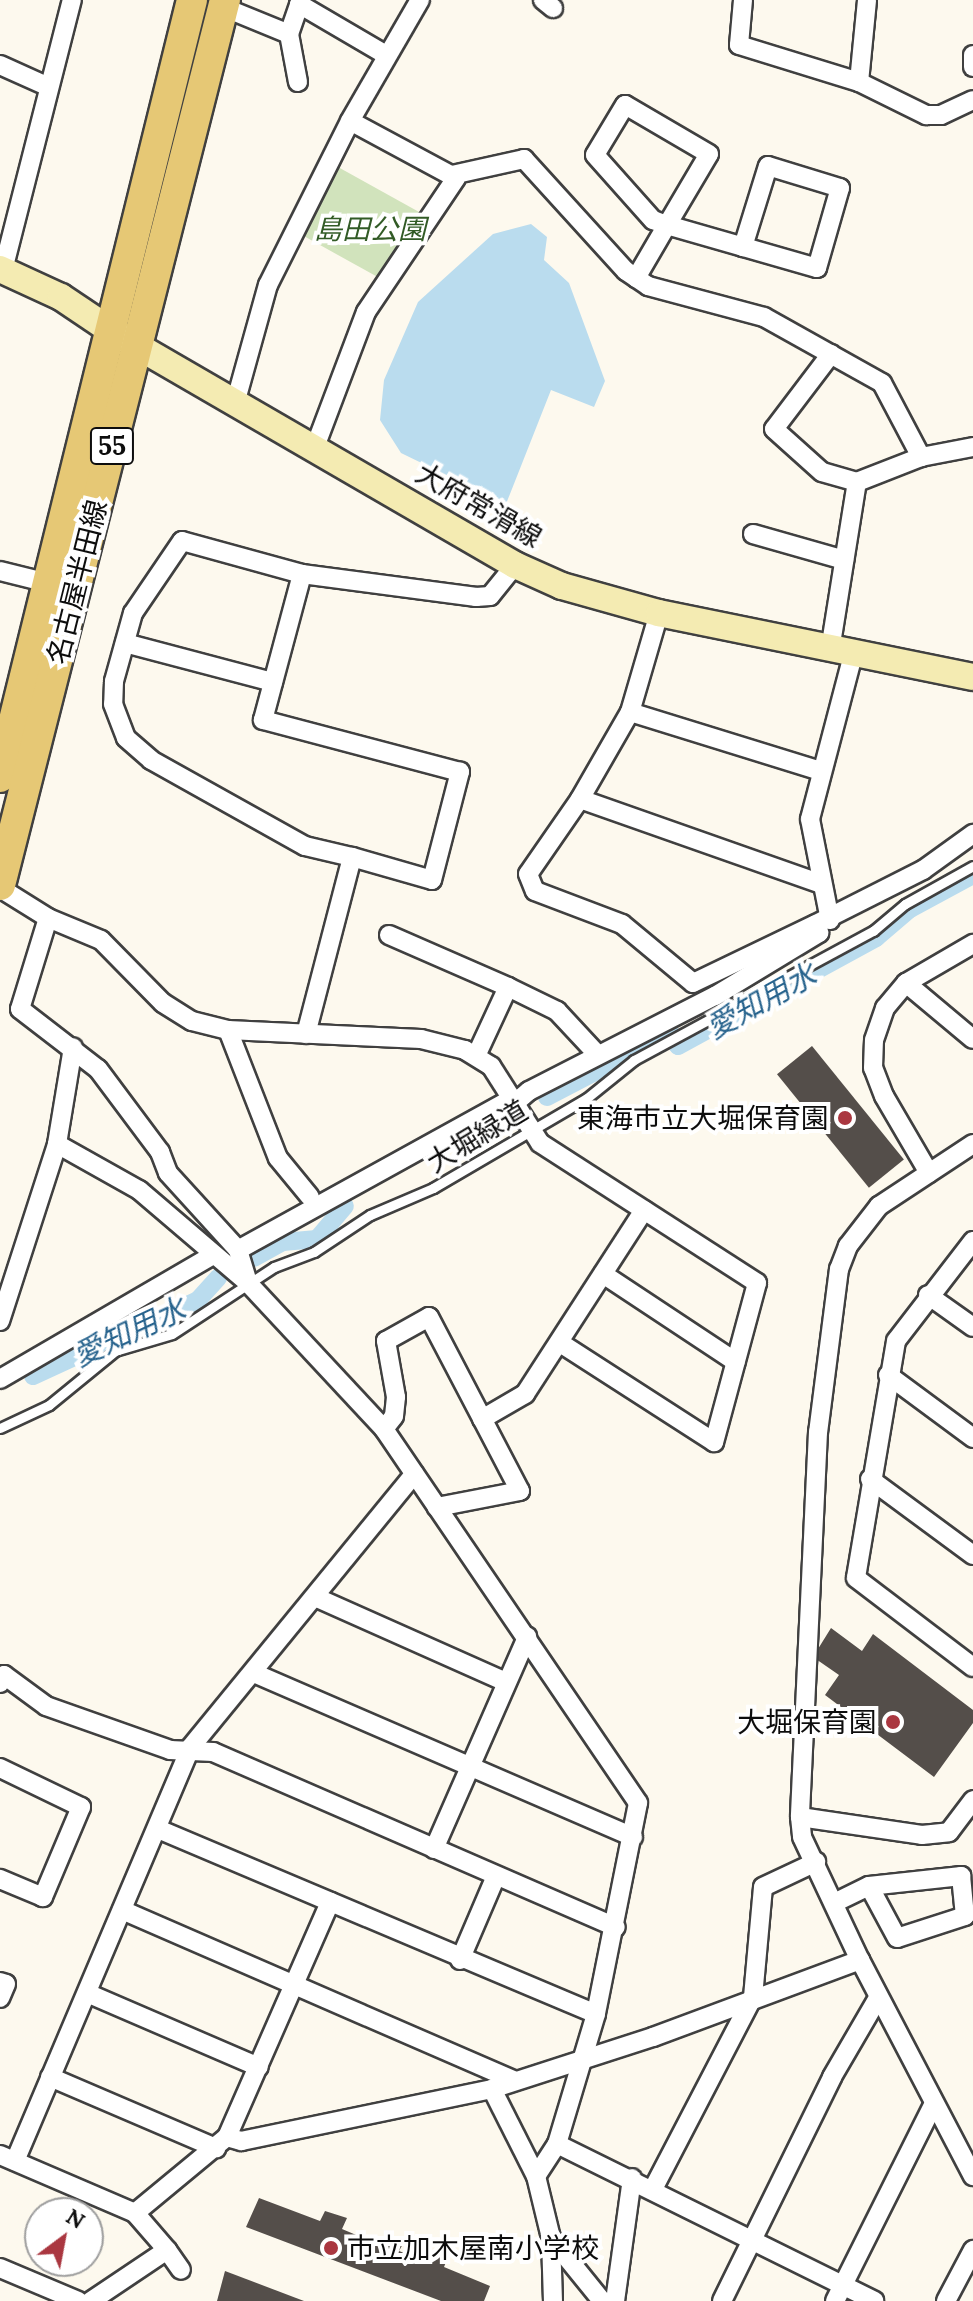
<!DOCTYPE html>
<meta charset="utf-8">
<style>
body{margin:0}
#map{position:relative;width:973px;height:2301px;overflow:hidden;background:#fdf9ee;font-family:Lora,"Noto Sans JP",serif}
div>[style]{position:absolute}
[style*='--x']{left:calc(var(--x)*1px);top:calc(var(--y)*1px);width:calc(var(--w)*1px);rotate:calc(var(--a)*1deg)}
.green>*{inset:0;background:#d1e3bc;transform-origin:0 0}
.water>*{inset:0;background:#badcee}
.canal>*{height:18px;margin:-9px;padding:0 9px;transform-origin:9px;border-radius:9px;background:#badcee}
.building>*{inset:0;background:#544e4a;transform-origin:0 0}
.roads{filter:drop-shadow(2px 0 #404040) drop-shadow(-2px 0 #404040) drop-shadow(0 2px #404040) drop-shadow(0 -2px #404040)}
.service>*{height:9px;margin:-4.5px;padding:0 4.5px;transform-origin:4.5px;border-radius:4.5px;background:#fff}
.minor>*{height:18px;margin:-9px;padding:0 9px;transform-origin:9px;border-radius:9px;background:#fff}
.secondary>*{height:26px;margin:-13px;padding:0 13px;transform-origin:13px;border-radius:13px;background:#f4ebb2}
.primary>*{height:30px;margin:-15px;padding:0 15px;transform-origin:15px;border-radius:15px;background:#e6c875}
.dots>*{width:22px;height:22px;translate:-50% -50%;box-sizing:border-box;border:4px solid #fff;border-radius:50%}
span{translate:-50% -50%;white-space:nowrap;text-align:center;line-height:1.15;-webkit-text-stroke:8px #fff;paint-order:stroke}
.shield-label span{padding:2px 6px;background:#fff;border:2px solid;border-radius:6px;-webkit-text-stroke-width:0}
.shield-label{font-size:26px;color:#0d0d0d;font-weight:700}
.park-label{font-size:28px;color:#325b26;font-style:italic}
.street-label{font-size:28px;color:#0d0d0d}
.poi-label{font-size:28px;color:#0d0d0d}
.right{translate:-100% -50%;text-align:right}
.left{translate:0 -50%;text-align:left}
.water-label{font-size:30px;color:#27638d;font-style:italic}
.north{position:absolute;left:24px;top:2197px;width:80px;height:80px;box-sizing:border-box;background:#fff;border:2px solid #9e9e9e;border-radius:50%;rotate:32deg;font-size:22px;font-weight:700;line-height:32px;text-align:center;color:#0d0d0d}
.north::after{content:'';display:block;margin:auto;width:28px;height:36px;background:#aa3740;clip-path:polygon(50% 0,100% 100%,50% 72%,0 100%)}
</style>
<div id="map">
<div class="green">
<i style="left:338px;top:167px;width:102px;height:77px;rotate:29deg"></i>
</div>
<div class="water">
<i style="clip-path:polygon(531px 224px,547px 237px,544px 260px,569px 283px,605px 381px,594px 407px,551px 390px,506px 504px,401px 453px,380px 420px,384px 380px,418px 302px,493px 234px)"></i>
</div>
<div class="canal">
<i style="--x:547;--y:1097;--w:139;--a:-27.5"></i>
<i style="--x:670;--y:1033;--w:15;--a:58"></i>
<i style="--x:678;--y:1046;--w:226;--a:-28.6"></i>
<i style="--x:876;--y:938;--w:45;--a:-40.5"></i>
<i style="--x:910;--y:909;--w:72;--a:-28.4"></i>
<i style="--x:254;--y:1258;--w:33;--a:-29"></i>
<i style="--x:283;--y:1242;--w:34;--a:-5"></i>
<i style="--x:317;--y:1239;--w:43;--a:-49.7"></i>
<i style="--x:33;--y:1376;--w:182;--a:-24.7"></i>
<i style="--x:198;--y:1300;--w:30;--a:-48"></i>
</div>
<div class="building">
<i style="left:812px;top:1046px;width:146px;height:45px;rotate:51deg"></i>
<i style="clip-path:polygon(831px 1628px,862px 1651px,873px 1634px,973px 1710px,973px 1723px,934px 1777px,825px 1695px,839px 1675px,813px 1657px)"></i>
<i style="clip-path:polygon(259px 2198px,320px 2221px,325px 2211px,347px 2218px,342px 2229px,387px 2248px,391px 2238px,404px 2242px,399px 2251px,425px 2261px,430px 2251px,448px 2257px,444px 2267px,490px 2286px,484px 2301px,441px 2301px,246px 2227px)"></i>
<i style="clip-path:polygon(225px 2271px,304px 2301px,217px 2301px)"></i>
</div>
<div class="roads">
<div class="service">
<i style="--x:0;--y:1428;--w:54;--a:-25.1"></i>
<i style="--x:49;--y:1405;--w:85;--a:-39.3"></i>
<i style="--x:115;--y:1351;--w:59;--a:-16.6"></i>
<i style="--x:172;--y:1334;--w:122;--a:-33.3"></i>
<i style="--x:274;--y:1267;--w:43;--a:-20.6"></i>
<i style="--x:314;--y:1252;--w:67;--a:-33.5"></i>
<i style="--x:370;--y:1215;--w:69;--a:-23.2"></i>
<i style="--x:433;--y:1188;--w:178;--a:-30.3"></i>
<i style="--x:587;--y:1098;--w:60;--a:-39"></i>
<i style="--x:634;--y:1060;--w:272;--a:-28.4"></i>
<i style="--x:873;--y:931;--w:42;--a:-40.2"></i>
<i style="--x:905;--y:904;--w:78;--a:-29.2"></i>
</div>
<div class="minor">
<i style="--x:543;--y:0;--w:13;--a:39"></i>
<i style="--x:743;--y:0;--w:45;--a:95.1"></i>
<i style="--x:739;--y:45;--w:126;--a:17.1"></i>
<i style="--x:859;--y:82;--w:75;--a:26.2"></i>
<i style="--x:926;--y:115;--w:15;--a:0"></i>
<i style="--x:941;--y:115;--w:35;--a:-25"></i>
<i style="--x:299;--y:4;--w:101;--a:30.4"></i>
<i style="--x:223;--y:7;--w:71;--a:22.2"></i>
<i style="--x:973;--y:55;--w:12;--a:90"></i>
<i style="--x:0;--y:65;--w:54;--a:24.2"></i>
<i style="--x:298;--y:82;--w:49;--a:-100.6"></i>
<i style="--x:289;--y:34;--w:36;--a:-71"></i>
<i style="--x:859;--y:82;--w:82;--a:-84.4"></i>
<i style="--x:452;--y:175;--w:74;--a:-12.5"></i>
<i style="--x:524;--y:159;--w:151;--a:47.7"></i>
<i style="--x:626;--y:271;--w:27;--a:34"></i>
<i style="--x:648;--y:286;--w:120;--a:15"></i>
<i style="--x:764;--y:317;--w:135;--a:29.2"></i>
<i style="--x:882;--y:383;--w:84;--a:62.2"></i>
<i style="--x:921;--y:457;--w:53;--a:-10.9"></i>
<i style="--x:3;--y:270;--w:279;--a:-75.7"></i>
<i style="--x:636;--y:278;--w:61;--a:-59.7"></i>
<i style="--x:667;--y:225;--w:82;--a:-59.4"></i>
<i style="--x:709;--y:154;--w:97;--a:-149.7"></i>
<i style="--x:625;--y:105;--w:58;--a:121"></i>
<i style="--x:595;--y:155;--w:87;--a:48.3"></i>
<i style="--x:653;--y:220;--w:15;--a:20"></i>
<i style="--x:667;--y:225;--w:156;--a:16"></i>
<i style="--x:817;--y:268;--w:83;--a:-74"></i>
<i style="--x:840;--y:188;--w:75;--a:-163"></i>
<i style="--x:768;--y:166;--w:85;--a:107.2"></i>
<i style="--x:831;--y:354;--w:94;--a:127.2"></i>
<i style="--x:774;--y:429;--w:64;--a:41.9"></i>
<i style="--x:822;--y:472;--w:36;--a:16"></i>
<i style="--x:857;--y:482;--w:69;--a:-21.3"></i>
<i style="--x:236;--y:400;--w:119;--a:-74.5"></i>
<i style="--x:268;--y:285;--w:183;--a:-63.4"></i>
<i style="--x:315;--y:447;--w:144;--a:-69.3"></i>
<i style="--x:366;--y:312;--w:161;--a:-56.1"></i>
<i style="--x:456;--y:178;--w:120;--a:-151.7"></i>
<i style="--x:350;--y:121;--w:140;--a:-60"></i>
<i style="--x:753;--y:534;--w:95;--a:15.9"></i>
<i style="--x:0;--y:571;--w:49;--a:14"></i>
<i style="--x:302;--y:574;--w:124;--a:-164.6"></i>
<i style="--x:182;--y:541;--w:87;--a:124.2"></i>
<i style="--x:133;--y:613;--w:71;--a:105.6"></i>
<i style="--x:114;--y:681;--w:23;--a:92"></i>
<i style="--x:113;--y:704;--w:36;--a:69"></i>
<i style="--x:126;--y:738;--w:33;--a:41"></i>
<i style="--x:151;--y:760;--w:176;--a:29.2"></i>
<i style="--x:305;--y:846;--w:48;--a:13.2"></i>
<i style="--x:659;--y:613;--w:103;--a:106.3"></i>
<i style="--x:630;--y:712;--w:100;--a:119.9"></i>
<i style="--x:580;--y:799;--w:91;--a:124.7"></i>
<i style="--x:528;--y:874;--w:18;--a:68"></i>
<i style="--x:535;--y:891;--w:93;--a:20.8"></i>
<i style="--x:622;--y:924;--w:92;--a:39.7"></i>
<i style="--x:693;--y:983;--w:136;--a:-25.6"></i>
<i style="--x:125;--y:643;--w:153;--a:14.8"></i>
<i style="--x:830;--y:650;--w:170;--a:-80.9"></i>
<i style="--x:630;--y:712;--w:200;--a:17.2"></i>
<i style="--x:580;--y:799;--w:256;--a:19.4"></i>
<i style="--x:0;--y:888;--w:57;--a:32"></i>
<i style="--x:48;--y:918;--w:57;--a:22.5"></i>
<i style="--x:101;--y:940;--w:88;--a:45.5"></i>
<i style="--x:163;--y:1003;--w:34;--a:32"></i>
<i style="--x:192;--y:1021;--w:37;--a:14"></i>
<i style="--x:228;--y:1030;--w:193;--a:2.7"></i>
<i style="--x:421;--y:1039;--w:45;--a:14"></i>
<i style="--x:465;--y:1050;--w:31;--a:32"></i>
<i style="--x:491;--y:1066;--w:91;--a:57.5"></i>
<i style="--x:540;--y:1143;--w:258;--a:32.8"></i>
<i style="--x:757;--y:1283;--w:165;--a:105.1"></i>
<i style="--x:714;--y:1442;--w:184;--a:-147.2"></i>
<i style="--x:48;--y:918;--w:95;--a:107.1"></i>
<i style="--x:20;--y:1009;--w:98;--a:37.6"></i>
<i style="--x:98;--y:1069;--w:104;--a:53.2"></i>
<i style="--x:160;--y:1152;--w:22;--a:69"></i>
<i style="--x:168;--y:1173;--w:104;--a:47.7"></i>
<i style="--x:238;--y:1250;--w:34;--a:73"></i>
<i style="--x:248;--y:1283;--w:143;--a:-139.5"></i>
<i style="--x:139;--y:1190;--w:94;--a:-150.7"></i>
<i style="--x:830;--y:920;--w:103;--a:-101.2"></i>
<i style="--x:810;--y:819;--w:170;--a:-75.3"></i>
<i style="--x:389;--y:935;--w:130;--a:23.6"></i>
<i style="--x:508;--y:987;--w:76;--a:114.9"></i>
<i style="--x:906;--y:983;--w:87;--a:39.9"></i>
<i style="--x:508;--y:987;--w:55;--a:26.1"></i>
<i style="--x:557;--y:1011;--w:59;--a:47.1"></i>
<i style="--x:228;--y:1030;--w:137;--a:68.7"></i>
<i style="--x:278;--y:1158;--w:50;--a:50.6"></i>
<i style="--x:306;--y:1034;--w:183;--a:-75.4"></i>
<i style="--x:352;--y:857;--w:83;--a:16"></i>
<i style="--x:432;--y:880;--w:112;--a:-75.5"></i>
<i style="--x:460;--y:772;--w:204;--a:-165.2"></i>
<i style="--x:263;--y:720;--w:151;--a:-75"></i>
<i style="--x:302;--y:574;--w:176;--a:7.5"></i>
<i style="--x:476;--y:597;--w:14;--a:-4"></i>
<i style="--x:490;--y:596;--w:40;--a:-51"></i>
<i style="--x:515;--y:1103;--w:18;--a:-41"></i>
<i style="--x:529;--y:1091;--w:209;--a:-27.1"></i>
<i style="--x:715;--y:996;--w:122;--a:-31.2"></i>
<i style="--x:819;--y:933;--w:9;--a:-108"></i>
<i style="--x:816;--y:924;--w:120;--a:-26.8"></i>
<i style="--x:923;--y:870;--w:62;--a:-35.8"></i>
<i style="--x:973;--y:1144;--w:113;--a:146.6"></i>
<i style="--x:879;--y:1206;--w:51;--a:127.8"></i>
<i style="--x:848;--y:1246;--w:25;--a:111"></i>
<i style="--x:839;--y:1269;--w:164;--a:97.3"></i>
<i style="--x:818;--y:1432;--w:385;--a:92.7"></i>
<i style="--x:800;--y:1817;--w:20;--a:84"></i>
<i style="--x:802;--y:1837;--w:136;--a:64.8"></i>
<i style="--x:860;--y:1960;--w:244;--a:62.4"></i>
<i style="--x:929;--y:1173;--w:89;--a:-120.3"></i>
<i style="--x:884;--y:1096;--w:30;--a:-111"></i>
<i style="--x:873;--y:1068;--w:28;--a:-88"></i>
<i style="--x:874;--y:1040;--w:34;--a:-71"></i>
<i style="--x:885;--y:1008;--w:33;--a:-50"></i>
<i style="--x:906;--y:983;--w:78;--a:-30.2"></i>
<i style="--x:973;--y:1241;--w:126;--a:127.6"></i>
<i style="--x:896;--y:1341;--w:240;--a:99.6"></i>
<i style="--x:856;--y:1578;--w:147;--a:37.3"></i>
<i style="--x:238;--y:1250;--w:313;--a:-28.9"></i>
<i style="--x:603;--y:1274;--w:159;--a:33.5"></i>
<i style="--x:248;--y:1283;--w:200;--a:47"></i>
<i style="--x:384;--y:1429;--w:452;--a:55.8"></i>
<i style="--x:638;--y:1803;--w:215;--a:101.3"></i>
<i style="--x:596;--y:2014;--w:136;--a:106.7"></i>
<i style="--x:557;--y:2144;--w:38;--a:123"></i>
<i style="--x:536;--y:2176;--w:64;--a:76.4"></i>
<i style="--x:551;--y:2238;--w:63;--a:88.2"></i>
<i style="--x:928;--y:1295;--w:55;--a:35.4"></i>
<i style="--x:0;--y:1321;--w:186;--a:-72.1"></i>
<i style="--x:57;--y:1144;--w:98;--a:-80.6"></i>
<i style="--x:888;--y:1375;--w:106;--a:36.5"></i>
<i style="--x:0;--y:1379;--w:244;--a:-30.2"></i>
<i style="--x:482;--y:1419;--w:50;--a:-30.2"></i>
<i style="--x:525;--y:1394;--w:219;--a:-57.1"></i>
<i style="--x:384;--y:1429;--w:16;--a:-52"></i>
<i style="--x:394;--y:1416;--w:19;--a:-84"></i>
<i style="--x:396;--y:1397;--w:57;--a:-100.1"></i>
<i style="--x:386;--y:1341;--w:49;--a:-29.2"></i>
<i style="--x:429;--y:1317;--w:196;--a:62.4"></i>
<i style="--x:520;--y:1491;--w:85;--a:169.1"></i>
<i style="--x:870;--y:1479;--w:128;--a:36.4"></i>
<i style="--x:315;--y:1597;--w:209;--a:24"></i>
<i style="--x:254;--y:1673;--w:413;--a:23.4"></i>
<i style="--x:0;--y:1683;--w:9;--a:-63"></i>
<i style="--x:4;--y:1675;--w:52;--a:36.4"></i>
<i style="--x:46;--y:1706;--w:132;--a:19.5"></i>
<i style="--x:170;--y:1750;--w:43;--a:2.7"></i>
<i style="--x:213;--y:1752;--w:439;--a:23.5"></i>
<i style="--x:0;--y:1768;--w:90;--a:25.7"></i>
<i style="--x:81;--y:1807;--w:98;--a:112.9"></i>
<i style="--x:43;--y:1897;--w:47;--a:-157.3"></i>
<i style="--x:800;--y:1817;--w:123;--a:8.4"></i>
<i style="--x:922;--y:1835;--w:27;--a:-6"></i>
<i style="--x:949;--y:1832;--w:40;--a:-53"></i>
<i style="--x:158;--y:1829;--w:475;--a:22.9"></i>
<i style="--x:434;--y:1849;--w:232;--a:-66.3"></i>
<i style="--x:834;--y:1903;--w:39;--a:-26"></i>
<i style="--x:869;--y:1886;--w:93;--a:-6.2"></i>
<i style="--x:961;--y:1876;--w:40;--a:84.3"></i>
<i style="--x:965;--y:1916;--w:71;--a:162.1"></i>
<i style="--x:897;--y:1938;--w:59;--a:-118.3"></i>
<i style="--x:122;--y:1910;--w:426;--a:23.5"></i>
<i style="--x:460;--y:1960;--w:91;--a:-66.8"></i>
<i style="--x:0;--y:1982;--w:6;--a:18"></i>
<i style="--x:6;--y:1984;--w:15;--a:113"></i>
<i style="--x:87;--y:1993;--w:187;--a:23.3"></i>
<i style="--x:50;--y:2077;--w:181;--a:23.2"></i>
<i style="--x:492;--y:2089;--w:97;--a:63.2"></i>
<i style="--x:227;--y:2137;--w:257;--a:-66.3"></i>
<i style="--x:557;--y:2144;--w:354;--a:26.3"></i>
<i style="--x:0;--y:2155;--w:147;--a:23.2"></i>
<i style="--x:135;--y:2213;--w:49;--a:49.1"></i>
<i style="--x:167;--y:2250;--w:92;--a:146.1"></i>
<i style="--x:15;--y:2161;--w:449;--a:-67"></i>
<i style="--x:190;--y:1748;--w:354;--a:-50.7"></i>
<i style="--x:653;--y:2189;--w:216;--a:-62.5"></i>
<i style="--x:753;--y:1997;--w:110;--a:-84.8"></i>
<i style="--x:763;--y:1887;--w:59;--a:-25.3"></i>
<i style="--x:135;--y:2213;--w:119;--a:-39.6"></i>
<i style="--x:227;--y:2137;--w:15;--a:16"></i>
<i style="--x:241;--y:2141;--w:256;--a:-11.7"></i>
<i style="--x:492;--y:2089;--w:169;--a:-17.9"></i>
<i style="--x:653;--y:2037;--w:221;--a:-20.4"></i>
<i style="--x:551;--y:2238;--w:81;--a:51"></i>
<i style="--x:167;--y:2250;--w:24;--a:55"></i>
<i style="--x:0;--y:2268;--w:85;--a:22.9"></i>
<i style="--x:615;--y:2301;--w:124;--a:-82.1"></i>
<i style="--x:722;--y:2301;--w:250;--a:-63.8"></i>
<i style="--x:832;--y:2077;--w:91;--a:-59.8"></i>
<i style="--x:835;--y:2301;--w:221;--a:-63.4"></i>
<i style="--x:946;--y:2301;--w:58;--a:-62.1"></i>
</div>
<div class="secondary">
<i style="--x:0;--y:269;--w:67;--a:24.7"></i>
<i style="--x:61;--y:297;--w:63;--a:33.9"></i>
<i style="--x:113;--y:332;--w:465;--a:30.1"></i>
<i style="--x:515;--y:565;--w:51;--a:24.1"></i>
<i style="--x:562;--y:586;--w:101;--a:15.6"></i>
<i style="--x:659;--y:613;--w:320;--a:11.5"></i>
</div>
<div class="primary">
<i style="--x:0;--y:777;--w:800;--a:-76.12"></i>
<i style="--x:0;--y:885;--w:913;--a:-75.74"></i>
</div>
</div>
<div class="dots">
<i style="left:845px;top:1118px;background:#aa3740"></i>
<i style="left:893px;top:1722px;background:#aa3740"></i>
<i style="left:331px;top:2248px;background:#aa3740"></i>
</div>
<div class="shield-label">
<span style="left:112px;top:446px">55</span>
</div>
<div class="park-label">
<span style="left:370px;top:229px">島田公園</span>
</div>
<div class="street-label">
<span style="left:479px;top:505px;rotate:30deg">大府常滑線</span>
<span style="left:77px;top:582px;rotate:-76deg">名古屋半田線</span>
<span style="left:477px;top:1136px;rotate:-31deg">大堀緑道</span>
</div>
<div class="poi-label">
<span class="right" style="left:829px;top:1118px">東海市立大堀保育園</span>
<span class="right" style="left:877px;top:1722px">大堀保育園</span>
<span class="left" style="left:347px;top:2248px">市立加木屋南小学校</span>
</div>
<div class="water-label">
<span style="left:761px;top:1001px;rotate:-29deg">愛知用水</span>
<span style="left:129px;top:1332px;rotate:-25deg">愛知用水</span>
</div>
<div class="north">N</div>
</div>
